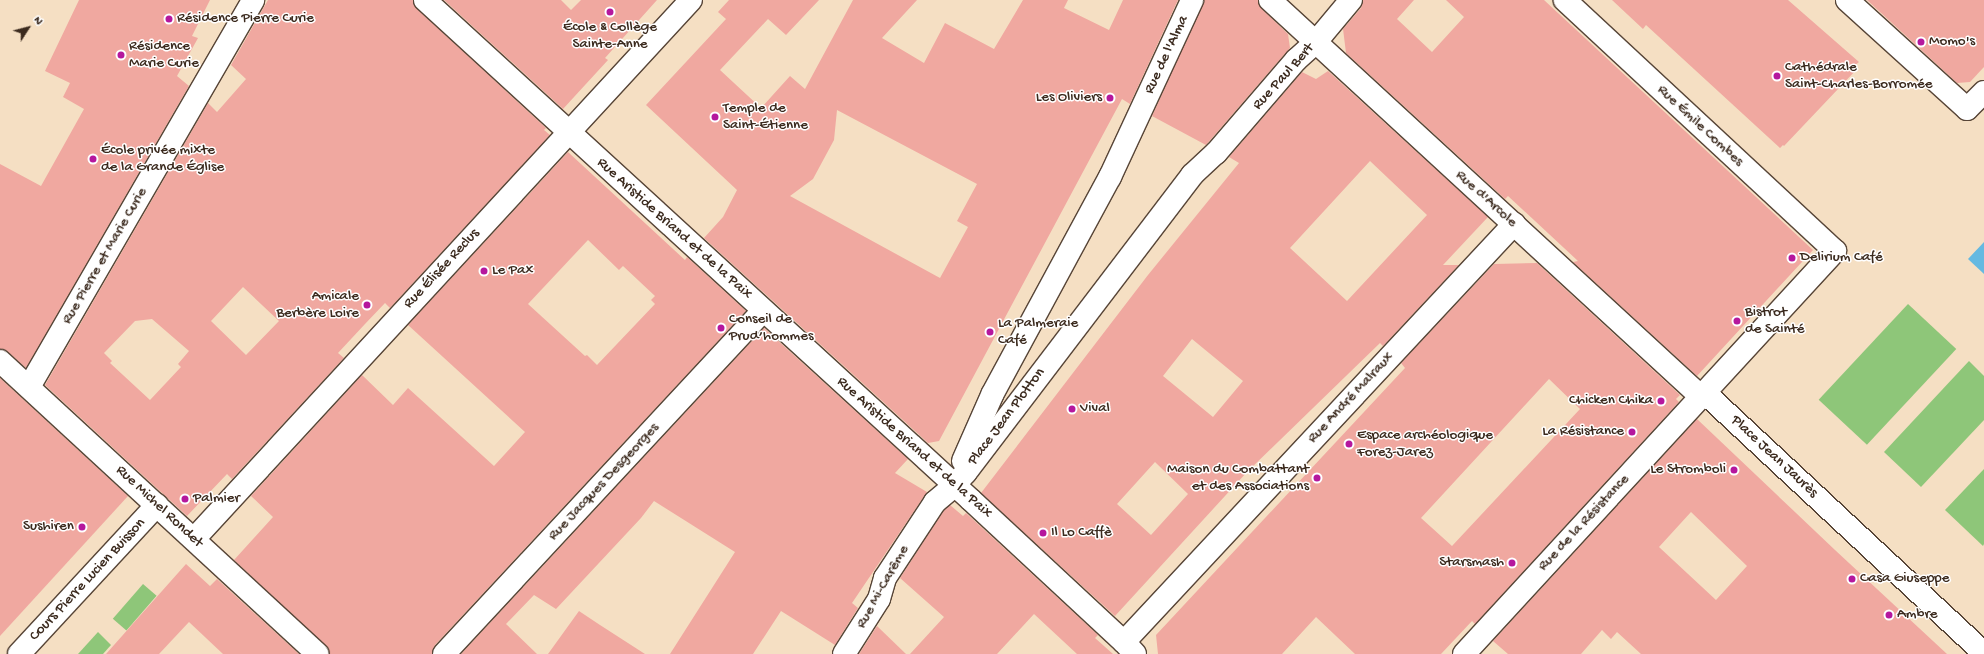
<!DOCTYPE html>
<meta charset="utf-8">
<style>
body{margin:0}
#map{position:relative;width:1984px;height:654px;overflow:hidden;background:#f5dfc3;font-family:"Gochi Hand",sans-serif}
div>[style]{position:absolute}
[style*='--x']{left:calc(var(--x)*1px);top:calc(var(--y)*1px);width:calc(var(--w)*1px);rotate:calc(var(--a)*1deg)}
.green>*{inset:0;background:#8ec679;transform-origin:0 0}
.water>*{inset:0;background:#65b9e1}
.building>*{inset:0;background:#f0a8a0}
.roads{filter:drop-shadow(1px 0 #574537) drop-shadow(-1px 0 #574537) drop-shadow(0 1px #574537) drop-shadow(0 -1px #574537)}
.street>*{height:22px;margin:-11px;padding:0 11px;transform-origin:11px;border-radius:11px;background:#fff}
.dots>*{width:11px;height:11px;translate:-50% -50%;box-sizing:border-box;border:2px solid #fff;border-radius:50%}
span{translate:-50% -50%;white-space:nowrap;text-align:center;line-height:1.15;-webkit-text-stroke:3px #fff;paint-order:stroke}
.poi-label{font-size:15px;color:#3b2a1e}
.left{translate:0 -50%;text-align:left}
.right{translate:-100% -50%;text-align:right}
.street-label{font-size:15px;color:#3b2a1e}
.north{position:absolute;left:8px;top:8px;width:40px;height:40px;-webkit-text-stroke:3px #fff;paint-order:stroke;rotate:54deg;font-size:11px;font-weight:700;line-height:16px;text-align:center;color:#3b2a1e}
.north::after{content:'';display:block;margin:auto;width:14px;height:18px;background:#3b2a1e;clip-path:polygon(50% 0,100% 100%,50% 72%,0 100%)}
</style>
<div id="map">
<div class="green">
<i style="left:1908px;top:304px;width:66px;height:131px;rotate:43deg"></i>
<i style="clip-path:polygon(1969px 361px,1984px 376px,1984px 420px,1921px 487px,1884px 452px)"></i>
<i style="clip-path:polygon(1984px 469px,1984px 544px,1983px 546px,1945px 510px)"></i>
<i style="left:143px;top:584px;width:18px;height:46px;rotate:41deg"></i>
<i style="clip-path:polygon(98px 632px,111px 645px,103px 654px,78px 654px)"></i>
</div>
<div class="water">
<i style="clip-path:polygon(1984px 242px,1984px 274px,1968px 259px)"></i>
</div>
<div class="building">
<i style="clip-path:polygon(79px 0,210px 0,192px 36px,198px 38px,177px 76px,189px 86px,26px 368px,8px 352px,0 349px,0 164px,41px 186px,84px 109px,63px 97px,70px 83px,45px 71px)"></i>
<i style="clip-path:polygon(evenodd,268px 0,413px 0,417px 9px,546px 128px,544px 130px,550px 135px,390px 308px,385px 303px,365px 324px,338px 353px,344px 358px,232px 479px,227px 474px,187px 516px,45px 385px,208px 103px,217px 112px,246px 79px,231px 65px,268px 0,243px 287px,279px 321px,246px 355px,211px 321px,243px 287px,268px 0,152px 319px,189px 351px,178px 364px,181px 367px,150px 400px,110px 363px,112px 361px,104px 353px,135px 321px,152px 319px)"></i>
<i style="clip-path:polygon(444px 0,561px 0,571px 10px,581px 0,657px 0,605px 58px,608px 60px,563px 109px)"></i>
<i style="clip-path:polygon(evenodd,729px 0,819px 0,786px 35px,768px 19px,720px 70px,761px 108px,790px 76px,805px 89px,853px 0,917px 0,882px 38px,924px 63px,945px 23px,994px 49px,1023px 0,1068px 0,1064px 8px,1109px 30px,1123px 0,1178px 0,1130px 104px,1122px 99px,939px 441px,928px 443px,704px 238px,723px 217px,737px 190px,646px 105px,726px 19px,718px 12px,729px 0,837px 110px,977px 184px,957px 221px,968px 227px,940px 278px,790px 196px,813px 179px,834px 140px,837px 110px)"></i>
<i style="clip-path:polygon(1204px 0,1258px 0,1262px 9px,1288px 34px,1290px 48px,1206px 145px,1152px 116px)"></i>
<i style="clip-path:polygon(1363px 0,1414px 0,1397px 19px,1432px 52px,1464px 17px,1446px 0,1544px 0,1813px 250px,1697px 376px,1573px 262px,1578px 261px,1508px 196px,1505px 199px,1346px 53px,1343px 29px,1361px 8px)"></i>
<i style="clip-path:polygon(1612px 0,1788px 0,1859px 62px,1854px 66px,1857px 69px,1784px 146px,1783px 145px,1780px 148px,1646px 25px,1643px 29px)"></i>
<i style="clip-path:polygon(1867px 0,1984px 0,1984px 67px,1970px 82px,1957px 83px)"></i>
<i style="clip-path:polygon(evenodd,1328px 71px,1488px 217px,1443px 265px,1459px 265px,1383px 346px,1380px 343px,1247px 472px,1115px 616px,981px 493px,1148px 275px,1239px 163px,1229px 157px,1302px 72px,1316px 79px,1328px 71px,1370px 161px,1427px 215px,1347px 301px,1290px 248px,1370px 161px,1328px 71px,1192px 339px,1243px 381px,1213px 417px,1163px 376px,1192px 339px,1328px 71px,1155px 462px,1188px 494px,1151px 535px,1117px 504px,1155px 462px)"></i>
<i style="clip-path:polygon(evenodd,568px 152px,685px 260px,687px 257px,746px 311px,435px 645px,432px 654px,329px 654px,325px 645px,234px 560px,273px 517px,251px 496px,362px 375px,393px 405px,408px 388px,494px 466px,525px 432px,408px 325px,568px 152px,588px 240px,619px 270px,623px 266px,655px 296px,651px 300px,655px 304px,597px 365px,587px 355px,585px 356px,528px 304px,588px 240px)"></i>
<i style="clip-path:polygon(evenodd,1537px 263px,1680px 395px,1676px 399px,1679px 402px,1475px 624px,1472px 621px,1441px 654px,1355px 654px,1316px 617px,1282px 654px,1158px 654px,1156px 635px,1405px 368px,1401px 363px,1494px 264px,1537px 263px,1549px 379px,1580px 409px,1452px 546px,1421px 518px,1549px 379px)"></i>
<i style="clip-path:polygon(764px 328px,908px 459px,895px 473px,927px 492px,852px 603px,858px 608px,835px 645px,781px 611px,753px 654px,670px 654px,735px 552px,654px 501px,641px 518px,556px 609px,534px 595px,506px 624px,537px 654px,461px 654px)"></i>
<i style="clip-path:polygon(0 378px,128px 496px,0 636px)"></i>
<i style="clip-path:polygon(evenodd,1697px 419px,1835px 550px,1947px 654px,1641px 654px,1617px 632px,1611px 639px,1602px 630px,1581px 654px,1508px 654px,1493px 641px,1697px 419px,1691px 512px,1747px 566px,1716px 600px,1659px 547px,1691px 512px)"></i>
<i style="clip-path:polygon(950px 505px,963px 516px,966px 513px,1098px 635px,1095px 638px,1113px 654px,1077px 654px,1034px 614px,997px 654px,910px 654px,944px 617px,900px 578px,944px 510px)"></i>
<i style="clip-path:polygon(186px 564px,210px 586px,217px 579px,299px 654px,223px 654px,189px 622px,159px 654px,106px 654px)"></i>
<i style="clip-path:polygon(579px 611px,600px 625px,645px 654px,548px 654px)"></i>
<i style="clip-path:polygon(877px 626px,906px 654px,859px 654px)"></i>
</div>
<div class="roads">
<div class="street">
<i style="--x:425;--y:0;--w:740;--a:42.48"></i>
<i style="--x:971;--y:500;--w:209;--a:42.9"></i>
<i style="--x:1124;--y:642;--w:16;--a:47"></i>
<i style="--x:1270;--y:0;--w:579;--a:42.62"></i>
<i style="--x:1696;--y:392;--w:9;--a:6"></i>
<i style="--x:1847;--y:0;--w:162;--a:42.2"></i>
<i style="--x:1967;--y:109;--w:24;--a:-45"></i>
<i style="--x:0;--y:361;--w:432;--a:42.7"></i>
<i style="--x:29;--y:387;--w:447;--a:-59.9"></i>
<i style="--x:1705;--y:393;--w:381;--a:43"></i>
<i style="--x:963;--y:461;--w:74;--a:-66.2"></i>
<i style="--x:993;--y:393;--w:246;--a:-61.6"></i>
<i style="--x:1110;--y:177;--w:195;--a:-65.1"></i>
<i style="--x:194;--y:539;--w:733;--a:-47.32"></i>
<i style="--x:1124;--y:642;--w:572;--a:-46.98"></i>
<i style="--x:19;--y:654;--w:203;--a:-47.2"></i>
<i style="--x:444;--y:654;--w:468;--a:-47.1"></i>
<i style="--x:844;--y:654;--w:65;--a:-57.5"></i>
<i style="--x:879;--y:599;--w:22;--a:-74"></i>
<i style="--x:885;--y:578;--w:91;--a:-56.7"></i>
<i style="--x:935;--y:502;--w:26;--a:-40"></i>
<i style="--x:955;--y:485;--w:17;--a:-50"></i>
<i style="--x:966;--y:472;--w:373;--a:-52.7"></i>
<i style="--x:1192;--y:175;--w:33;--a:-43"></i>
<i style="--x:1216;--y:153;--w:123;--a:-49.3"></i>
<i style="--x:1296;--y:60;--w:25;--a:-42"></i>
<i style="--x:1315;--y:43;--w:56;--a:-50.1"></i>
<i style="--x:1464;--y:654;--w:548;--a:-47.37"></i>
<i style="--x:1835;--y:251;--w:369;--a:-137.1"></i>
</div>
</div>
<div class="dots">
<i style="left:610px;top:12px;background:#b5179e"></i>
<i style="left:169px;top:19px;background:#b5179e"></i>
<i style="left:1921px;top:42px;background:#b5179e"></i>
<i style="left:121px;top:55px;background:#b5179e"></i>
<i style="left:1777px;top:76px;background:#b5179e"></i>
<i style="left:1110px;top:98px;background:#b5179e"></i>
<i style="left:715px;top:117px;background:#b5179e"></i>
<i style="left:93px;top:159px;background:#b5179e"></i>
<i style="left:1792px;top:258px;background:#b5179e"></i>
<i style="left:484px;top:271px;background:#b5179e"></i>
<i style="left:367px;top:305px;background:#b5179e"></i>
<i style="left:1737px;top:321px;background:#b5179e"></i>
<i style="left:721px;top:328px;background:#b5179e"></i>
<i style="left:990px;top:332px;background:#b5179e"></i>
<i style="left:1661px;top:401px;background:#b5179e"></i>
<i style="left:1072px;top:409px;background:#b5179e"></i>
<i style="left:1632px;top:432px;background:#b5179e"></i>
<i style="left:1349px;top:444px;background:#b5179e"></i>
<i style="left:1734px;top:470px;background:#b5179e"></i>
<i style="left:1317px;top:478px;background:#b5179e"></i>
<i style="left:185px;top:499px;background:#b5179e"></i>
<i style="left:82px;top:527px;background:#b5179e"></i>
<i style="left:1043px;top:533px;background:#b5179e"></i>
<i style="left:1512px;top:563px;background:#b5179e"></i>
<i style="left:1852px;top:579px;background:#b5179e"></i>
<i style="left:1889px;top:615px;background:#b5179e"></i>
</div>
<div class="poi-label">
<span class="left" style="left:177px;top:19px">Résidence Pierre Curie</span>
<span style="left:610px;top:36px">École &amp; Collège<br>Sainte-Anne</span>
<span class="left" style="left:1929px;top:42px">Momo's</span>
<span class="left" style="left:129px;top:55px">Résidence<br>Marie Curie</span>
<span class="left" style="left:1785px;top:76px">Cathédrale<br>Saint-Charles-Borromée</span>
<span class="right" style="left:1102px;top:98px">Les Oliviers</span>
<span class="left" style="left:723px;top:117px">Temple de<br>Saint-Étienne</span>
<span class="left" style="left:101px;top:159px">École privée mixte<br>de la Grande Église</span>
<span class="left" style="left:1800px;top:258px">Delirium Café</span>
<span class="left" style="left:492px;top:271px">Le Pax</span>
<span class="right" style="left:359px;top:305px">Amicale<br>Berbère Loire</span>
<span class="left" style="left:1745px;top:321px">Bistrot<br>de Sainté</span>
<span class="left" style="left:729px;top:328px">Conseil de<br>Prud’hommes</span>
<span class="left" style="left:998px;top:332px">La Palmeraie<br>Café</span>
<span class="right" style="left:1653px;top:401px">Chicken Chika</span>
<span class="left" style="left:1080px;top:409px">Vival</span>
<span class="right" style="left:1624px;top:432px">La Résistance</span>
<span class="left" style="left:1357px;top:444px">Espace archéologique<br>Forez-Jarez</span>
<span class="right" style="left:1309px;top:478px">Maison du Combattant<br>et des Associations</span>
<span class="right" style="left:1726px;top:470px">Le Stromboli</span>
<span class="left" style="left:193px;top:499px">Palmier</span>
<span class="right" style="left:74px;top:527px">Sushiren</span>
<span class="left" style="left:1051px;top:533px">Il Lo Caffè</span>
<span class="right" style="left:1504px;top:563px">Starsmash</span>
<span class="left" style="left:1860px;top:579px">Casa Giuseppe</span>
<span class="left" style="left:1897px;top:615px">Ambre</span>
</div>
<div class="street-label">
<span style="left:1167px;top:55px;rotate:-65deg">Rue de l'Alma</span>
<span style="left:1284px;top:77px;rotate:-48deg">Rue Paul Bert</span>
<span style="left:1700px;top:126px;rotate:43deg">Rue Émile Combes</span>
<span style="left:1486px;top:199px;rotate:42deg">Rue d'Arcole</span>
<span style="left:674px;top:229px;rotate:42deg">Rue Aristide Briand et de la Paix</span>
<span style="left:105px;top:256px;rotate:-60deg">Rue Pierre et Marie Curie</span>
<span style="left:442px;top:269px;rotate:-47deg">Rue Élisée Reclus</span>
<span style="left:1351px;top:398px;rotate:-47deg">Rue André Malraux</span>
<span style="left:1007px;top:417px;rotate:-53deg">Place Jean Plotton</span>
<span style="left:914px;top:448px;rotate:42deg">Rue Aristide Briand et de la Paix</span>
<span style="left:1774px;top:457px;rotate:43deg">Place Jean Jaurès</span>
<span style="left:604px;top:482px;rotate:-47deg">Rue Jacques Desgeorges</span>
<span style="left:159px;top:507px;rotate:43deg">Rue Michel Rondet</span>
<span style="left:1584px;top:523px;rotate:-47deg">Rue de la Résistance</span>
<span style="left:88px;top:580px;rotate:-47deg">Cours Pierre Lucien Buisson</span>
<span style="left:883px;top:587px;rotate:-61deg">Rue Mi-Carême</span>
</div>
<div class="north">N</div>
</div>
